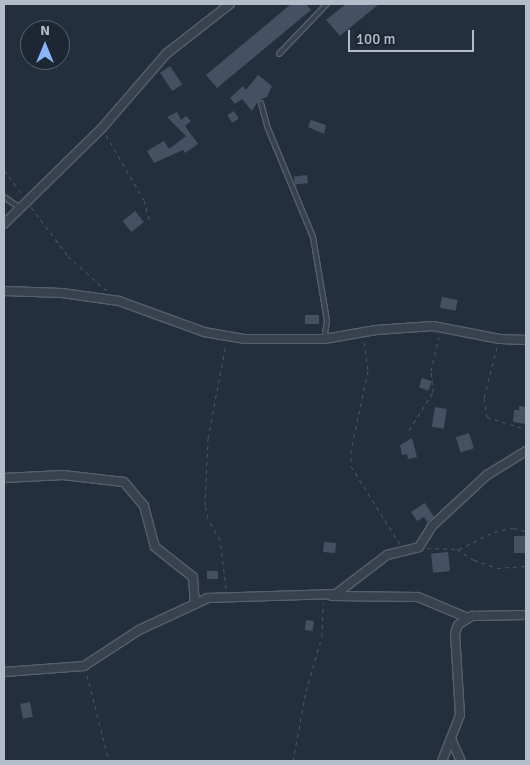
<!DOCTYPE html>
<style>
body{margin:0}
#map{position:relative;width:530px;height:765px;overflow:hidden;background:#242f3e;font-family:Signika,sans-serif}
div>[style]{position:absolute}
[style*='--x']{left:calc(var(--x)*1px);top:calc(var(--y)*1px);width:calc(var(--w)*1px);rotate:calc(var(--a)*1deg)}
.building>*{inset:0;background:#455162;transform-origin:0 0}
.path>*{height:1px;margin-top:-0.5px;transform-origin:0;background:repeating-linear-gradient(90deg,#44595c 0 4px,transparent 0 8px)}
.roads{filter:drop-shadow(1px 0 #565f6c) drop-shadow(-1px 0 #565f6c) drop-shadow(0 1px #565f6c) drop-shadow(0 -1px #565f6c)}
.service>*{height:4px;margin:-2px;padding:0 2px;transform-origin:2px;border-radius:2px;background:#38414e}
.minor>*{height:8px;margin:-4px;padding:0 4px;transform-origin:4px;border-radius:4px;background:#38414e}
span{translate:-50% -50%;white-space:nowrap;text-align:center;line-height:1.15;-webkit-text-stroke:4px #1d2633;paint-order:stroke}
.frame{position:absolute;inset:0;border:5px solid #b4bcc9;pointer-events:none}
.north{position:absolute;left:20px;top:20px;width:50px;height:50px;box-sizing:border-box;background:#1d2633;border:1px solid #59626f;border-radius:50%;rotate:0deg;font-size:14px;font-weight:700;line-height:20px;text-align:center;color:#b4bcc9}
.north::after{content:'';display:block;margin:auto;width:18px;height:22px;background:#8ab4f8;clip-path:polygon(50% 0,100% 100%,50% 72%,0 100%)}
.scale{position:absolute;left:348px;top:30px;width:126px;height:22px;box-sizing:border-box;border:2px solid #b4bcc9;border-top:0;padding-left:6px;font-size:15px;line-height:18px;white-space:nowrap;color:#b4bcc9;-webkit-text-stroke:4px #1d2633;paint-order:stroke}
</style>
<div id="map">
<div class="building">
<i style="clip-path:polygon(291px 4px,306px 4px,311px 10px,217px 88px,206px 75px)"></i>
<i style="clip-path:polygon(346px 4px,379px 4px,340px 36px,326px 20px)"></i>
<i style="left:170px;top:66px;width:22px;height:12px;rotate:56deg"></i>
<i style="clip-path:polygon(258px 75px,272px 86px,267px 97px,259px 100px,252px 111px,242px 99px,235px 104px,230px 98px,243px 86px,246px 90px)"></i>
<i style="left:234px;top:111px;width:9px;height:8px;rotate:58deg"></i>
<i style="clip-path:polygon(177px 112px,181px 120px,186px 116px,191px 121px,185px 126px,198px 144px,185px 153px,183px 150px,154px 163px,147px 151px,164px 141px,169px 149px,186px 136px,167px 117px)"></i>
<i style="clip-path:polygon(311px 120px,326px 125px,324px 134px,308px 127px)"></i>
<i style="left:307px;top:175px;width:8px;height:13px;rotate:83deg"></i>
<i style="left:135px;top:211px;width:14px;height:16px;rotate:51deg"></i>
<i style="left:442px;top:297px;width:16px;height:11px;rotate:11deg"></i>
<i style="left:305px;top:315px;width:14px;height:9px"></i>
<i style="left:422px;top:378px;width:10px;height:10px;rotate:17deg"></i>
<i style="clip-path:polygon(519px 406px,526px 407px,526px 424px,513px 422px,514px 410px,519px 410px)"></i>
<i style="left:435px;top:407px;width:12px;height:20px;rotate:9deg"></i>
<i style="left:469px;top:433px;width:16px;height:14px;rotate:72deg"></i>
<i style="clip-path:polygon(412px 438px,417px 457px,408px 459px,407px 454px,402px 455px,400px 445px)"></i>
<i style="clip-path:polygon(425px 503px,434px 517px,427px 522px,424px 517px,417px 521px,411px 512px)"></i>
<i style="left:514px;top:536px;width:11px;height:17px"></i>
<i style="left:324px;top:542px;width:12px;height:10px;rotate:5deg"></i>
<i style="left:448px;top:552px;width:19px;height:17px;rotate:84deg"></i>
<i style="left:207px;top:571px;width:11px;height:8px"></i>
<i style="left:306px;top:620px;width:8px;height:10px;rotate:7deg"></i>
<i style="left:30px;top:702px;width:15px;height:10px;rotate:79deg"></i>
</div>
<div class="path">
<i style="--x:106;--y:135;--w:75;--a:59.7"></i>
<i style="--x:144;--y:200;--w:23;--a:75"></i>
<i style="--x:4;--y:170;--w:31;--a:53"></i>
<i style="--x:31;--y:207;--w:61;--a:52.9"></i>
<i style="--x:68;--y:256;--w:52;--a:41.9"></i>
<i style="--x:364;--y:342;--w:29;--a:82"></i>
<i style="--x:368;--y:371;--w:81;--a:102.1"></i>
<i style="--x:351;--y:450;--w:16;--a:90"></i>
<i style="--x:351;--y:466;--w:92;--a:57.9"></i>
<i style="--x:497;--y:347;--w:53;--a:104.3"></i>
<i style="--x:484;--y:398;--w:19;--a:81"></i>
<i style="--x:487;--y:417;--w:41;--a:17.1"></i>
<i style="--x:409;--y:430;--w:45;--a:-57.7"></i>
<i style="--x:433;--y:392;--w:21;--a:-95"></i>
<i style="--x:431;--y:371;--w:35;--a:-77"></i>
<i style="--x:427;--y:548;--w:30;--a:2"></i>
<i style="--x:457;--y:549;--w:20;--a:33"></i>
<i style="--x:474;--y:560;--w:24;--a:19"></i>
<i style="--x:497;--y:568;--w:29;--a:-4"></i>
<i style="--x:459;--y:549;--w:39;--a:-26"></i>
<i style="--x:494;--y:532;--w:19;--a:-12"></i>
<i style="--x:513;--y:528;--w:13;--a:13"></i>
<i style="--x:226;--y:588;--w:48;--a:-97.1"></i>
<i style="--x:220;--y:540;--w:25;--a:-119"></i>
<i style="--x:208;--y:518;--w:13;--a:-103"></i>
<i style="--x:205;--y:505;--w:67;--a:-87.4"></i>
<i style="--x:208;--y:438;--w:96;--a:-79.2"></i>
<i style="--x:87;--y:675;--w:89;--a:75.7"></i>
<i style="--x:293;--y:761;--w:71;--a:-79.5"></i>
<i style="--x:306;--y:691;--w:57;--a:-73.8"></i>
<i style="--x:322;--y:636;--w:34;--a:-88"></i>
</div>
<div class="roads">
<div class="service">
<i style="--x:279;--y:54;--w:69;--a:-46.2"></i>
<i style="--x:261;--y:103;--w:24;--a:75"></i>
<i style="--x:267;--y:126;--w:120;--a:67.5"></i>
<i style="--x:313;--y:237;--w:85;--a:80.5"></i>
<i style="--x:327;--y:321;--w:18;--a:99"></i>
<i style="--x:4;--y:197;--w:18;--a:34"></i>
</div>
<div class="minor">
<i style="--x:4;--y:224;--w:137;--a:-44.4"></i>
<i style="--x:102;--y:128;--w:98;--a:-49.1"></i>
<i style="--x:166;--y:54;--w:81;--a:-38"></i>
<i style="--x:4;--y:291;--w:58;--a:2"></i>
<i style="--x:62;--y:293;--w:58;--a:8"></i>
<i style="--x:119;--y:301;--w:90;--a:20"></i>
<i style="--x:204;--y:332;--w:42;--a:9.7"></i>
<i style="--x:245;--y:339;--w:79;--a:0"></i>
<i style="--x:324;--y:339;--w:53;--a:-9.8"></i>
<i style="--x:376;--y:330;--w:57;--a:-4"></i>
<i style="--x:433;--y:326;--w:68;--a:11"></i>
<i style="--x:500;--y:339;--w:26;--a:2"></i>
<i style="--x:4;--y:478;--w:59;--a:-2.9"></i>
<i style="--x:63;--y:475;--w:61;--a:6.5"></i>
<i style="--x:124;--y:482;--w:31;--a:50"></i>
<i style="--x:144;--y:506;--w:42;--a:75"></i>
<i style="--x:155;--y:547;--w:48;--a:38.3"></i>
<i style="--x:193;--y:577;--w:27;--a:86"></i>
<i style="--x:332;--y:596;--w:86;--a:0.7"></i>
<i style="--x:418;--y:597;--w:54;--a:22.8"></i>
<i style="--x:4;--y:672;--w:80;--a:-4.3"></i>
<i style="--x:84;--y:666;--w:66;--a:-33.2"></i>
<i style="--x:139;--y:630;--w:76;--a:-24.9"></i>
<i style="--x:208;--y:598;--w:128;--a:-1.8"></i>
<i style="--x:336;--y:594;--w:64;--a:-37.4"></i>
<i style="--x:387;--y:555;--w:33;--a:-14"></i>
<i style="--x:419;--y:547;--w:25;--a:-58"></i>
<i style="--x:432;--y:526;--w:75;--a:-42.8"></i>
<i style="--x:487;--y:475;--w:46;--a:-31.6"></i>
<i style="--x:452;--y:741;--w:22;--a:66"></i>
<i style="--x:442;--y:761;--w:49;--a:-68.6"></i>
<i style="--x:460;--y:715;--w:82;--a:-93.5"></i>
<i style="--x:455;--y:633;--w:9;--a:-69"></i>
<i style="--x:458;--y:625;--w:17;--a:-33"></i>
<i style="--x:472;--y:616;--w:54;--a:-1.1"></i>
</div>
</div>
<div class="frame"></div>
<div class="north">N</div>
<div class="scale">100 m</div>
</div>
